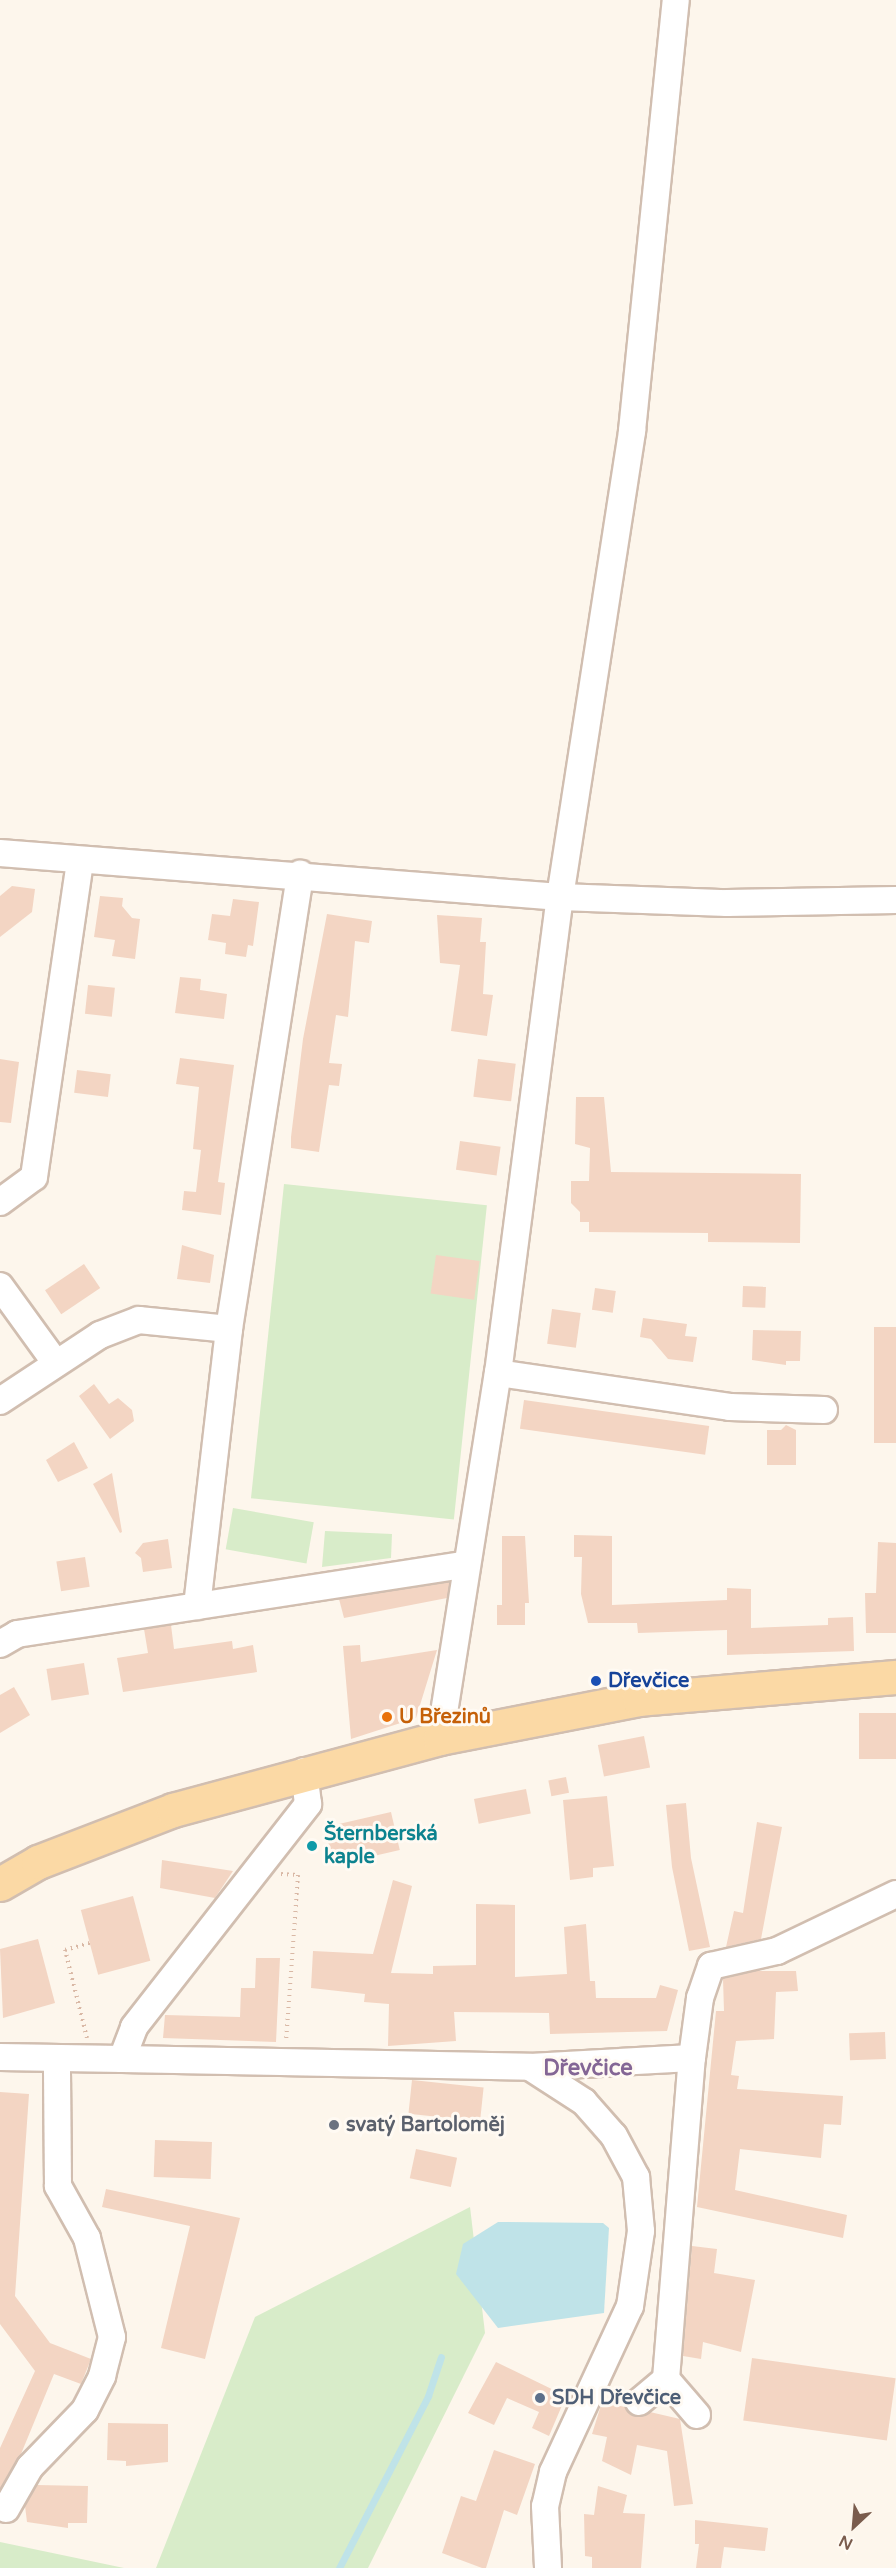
<!DOCTYPE html>
<meta charset="utf-8">
<style>
body{margin:0}
#map{position:relative;width:896px;height:2568px;overflow:hidden;background:#fdf6ec;font-family:"Varela Round",sans-serif}
div>[style]{position:absolute}
[style*='--x']{left:calc(var(--x)*1px);top:calc(var(--y)*1px);width:calc(var(--w)*1px);rotate:calc(var(--a)*1deg)}
.green>*{inset:0;background:#d8ecc9;transform-origin:0 0}
.water>*{inset:0;background:#bfe3e8}
.stream>*{height:7px;margin:-3.5px;padding:0 3.5px;transform-origin:3.5px;border-radius:3.5px;background:#bfe3e8}
.building>*{inset:0;background:#f3d5c3;transform-origin:0 0}
.path>*{height:4px;margin-top:-2px;transform-origin:0;background:repeating-linear-gradient(90deg,#d9b8a5 0 1.5px,transparent 0 6px)}
.roads{filter:drop-shadow(2px 0 #d1beb0) drop-shadow(-2px 0 #d1beb0) drop-shadow(0 2px #d1beb0) drop-shadow(0 -2px #d1beb0)}
.minor>*{height:26px;margin:-13px;padding:0 13px;transform-origin:13px;border-radius:13px;background:#fff}
.major>*{height:33px;margin:-16.5px;padding:0 16.5px;transform-origin:16.5px;border-radius:16.5px;background:#fbd9a5}
.dots>*{width:16px;height:16px;translate:-50% -50%;box-sizing:border-box;border:3px solid #fffaf3;border-radius:50%}
span{translate:-50% -50%;white-space:nowrap;text-align:center;line-height:1.15;-webkit-text-stroke:6px #fffaf3;paint-order:stroke}
.transit-label{font-size:20px;color:#164399;font-weight:700}
.left{translate:0 -50%;text-align:left}
.food-label{font-size:20px;color:#c56008;font-weight:700}
.culture-label{font-size:20px;color:#0d838f;font-weight:700}
.worship-label{font-size:20px;color:#5b616d;font-weight:700}
.service-label{font-size:20px;color:#4e5e75;font-weight:700}
.quarter-label{font-size:22px;color:#846695;font-weight:700}
.north{position:absolute;left:824px;top:2496px;width:60px;height:60px;-webkit-text-stroke:4px #fffaf3;paint-order:stroke;rotate:206deg;font-size:16px;font-weight:700;line-height:24px;text-align:center;color:#7a5c4d}
.north::after{content:'';display:block;margin:auto;width:21px;height:27px;background:#7a5c4d;clip-path:polygon(50% 0,100% 100%,50% 72%,0 100%)}
</style>
<div id="map">
<div class="green">
<i style="left:284px;top:1184px;width:204px;height:316px;rotate:6deg"></i>
<i style="left:233px;top:1508px;width:82px;height:42px;rotate:10deg"></i>
<i style="clip-path:polygon(325px 1531px,392px 1534px,391px 1558px,322px 1567px)"></i>
<i style="clip-path:polygon(470px 2207px,485px 2333px,368px 2568px,156px 2568px,255px 2317px)"></i>
<i style="clip-path:polygon(0 2542px,124px 2568px,0 2568px)"></i>
</div>
<div class="water">
<i style="clip-path:polygon(498px 2222px,603px 2223px,609px 2228px,604px 2313px,498px 2328px,456px 2274px,463px 2244px)"></i>
</div>
<div class="stream">
<i style="--x:339;--y:2568;--w:194;--a:-62.6"></i>
<i style="--x:428;--y:2396;--w:41;--a:-71.6"></i>
</div>
<div class="building">
<i style="clip-path:polygon(12px 886px,35px 889px,32px 912px,0 937px,0 896px)"></i>
<i style="clip-path:polygon(100px 896px,123px 898px,122px 906px,132px 918px,140px 919px,135px 959px,112px 956px,115px 940px,94px 937px)"></i>
<i style="clip-path:polygon(233px 899px,259px 902px,253px 946px,248px 945px,246px 957px,225px 954px,226px 943px,208px 940px,212px 914px,230px 916px)"></i>
<i style="clip-path:polygon(327px 914px,372px 921px,369px 943px,355px 941px,348px 1017px,336px 1015px,329px 1063px,342px 1064px,339px 1086px,329px 1085px,319px 1152px,291px 1148px,291px 1137px,303px 1039px)"></i>
<i style="clip-path:polygon(437px 915px,482px 918px,480px 942px,486px 942px,483px 994px,493px 995px,487px 1036px,451px 1031px,460px 965px,440px 963px)"></i>
<i style="clip-path:polygon(180px 977px,201px 979px,200px 990px,227px 994px,224px 1019px,175px 1013px)"></i>
<i style="left:88px;top:985px;width:27px;height:29px;rotate:6deg"></i>
<i style="clip-path:polygon(180px 1058px,234px 1065px,218px 1182px,225px 1183px,221px 1215px,182px 1210px,184px 1191px,196px 1192px,201px 1150px,193px 1149px,199px 1087px,176px 1084px)"></i>
<i style="clip-path:polygon(0 1059px,19px 1062px,11px 1123px,0 1122px)"></i>
<i style="left:478px;top:1059px;width:38px;height:38px;rotate:7deg"></i>
<i style="left:77px;top:1070px;width:34px;height:23px;rotate:7deg"></i>
<i style="clip-path:polygon(576px 1097px,604px 1097px,611px 1172px,801px 1174px,800px 1243px,708px 1242px,708px 1233px,589px 1232px,589px 1222px,580px 1222px,580px 1212px,571px 1203px,571px 1181px,589px 1181px,590px 1148px,575px 1144px)"></i>
<i style="left:460px;top:1141px;width:41px;height:29px;rotate:8deg"></i>
<i style="clip-path:polygon(182px 1245px,214px 1255px,210px 1283px,177px 1279px)"></i>
<i style="left:436px;top:1255px;width:44px;height:39px;rotate:8deg"></i>
<i style="left:84px;top:1264px;width:29px;height:47px;rotate:56deg"></i>
<i style="left:743px;top:1286px;width:23px;height:21px;rotate:2deg"></i>
<i style="left:595px;top:1288px;width:21px;height:22px;rotate:8deg"></i>
<i style="left:552px;top:1309px;width:29px;height:35px;rotate:8deg"></i>
<i style="clip-path:polygon(643px 1318px,687px 1324px,685px 1336px,697px 1337px,693px 1362px,668px 1359px,651px 1339px,640px 1337px)"></i>
<i style="left:874px;top:1327px;width:22px;height:116px"></i>
<i style="clip-path:polygon(753px 1330px,801px 1331px,800px 1361px,786px 1361px,786px 1365px,752px 1360px)"></i>
<i style="clip-path:polygon(94px 1384px,109px 1404px,118px 1398px,132px 1410px,134px 1421px,110px 1439px,79px 1396px)"></i>
<i style="left:524px;top:1400px;width:187px;height:29px;rotate:8deg"></i>
<i style="clip-path:polygon(786px 1425px,796px 1430px,796px 1465px,767px 1465px,767px 1430px,781px 1430px)"></i>
<i style="clip-path:polygon(74px 1442px,88px 1468px,58px 1482px,46px 1460px)"></i>
<i style="clip-path:polygon(112px 1473px,122px 1532px,120px 1533px,93px 1484px)"></i>
<i style="clip-path:polygon(574px 1535px,612px 1536px,612px 1605px,727px 1600px,727px 1588px,751px 1589px,751px 1628px,828px 1625px,828px 1618px,853px 1617px,854px 1651px,727px 1655px,727px 1630px,638px 1633px,637px 1623px,588px 1623px,581px 1594px,582px 1557px,574px 1557px)"></i>
<i style="clip-path:polygon(502px 1536px,525px 1536px,529px 1603px,525px 1603px,525px 1625px,497px 1625px,497px 1605px,502px 1605px)"></i>
<i style="clip-path:polygon(168px 1539px,172px 1568px,143px 1572px,141px 1558px,135px 1553px,143px 1543px)"></i>
<i style="clip-path:polygon(878px 1542px,896px 1543px,896px 1633px,866px 1633px,865px 1593px,876px 1593px)"></i>
<i style="left:85px;top:1557px;width:30px;height:29px;rotate:81deg"></i>
<i style="clip-path:polygon(450px 1582px,447px 1598px,344px 1618px,339px 1599px)"></i>
<i style="clip-path:polygon(171px 1625px,174px 1649px,232px 1641px,233px 1649px,253px 1645px,257px 1672px,123px 1692px,117px 1658px,148px 1653px,144px 1629px)"></i>
<i style="clip-path:polygon(360px 1645px,361px 1662px,437px 1650px,416px 1718px,351px 1739px,343px 1646px)"></i>
<i style="left:84px;top:1663px;width:32px;height:38px;rotate:81deg"></i>
<i style="clip-path:polygon(14px 1687px,30px 1715px,0 1733px,0 1695px)"></i>
<i style="left:896px;top:1713px;width:46px;height:37px;rotate:90deg"></i>
<i style="left:644px;top:1736px;width:32px;height:47px;rotate:79deg"></i>
<i style="left:566px;top:1777px;width:16px;height:18px;rotate:79deg"></i>
<i style="left:526px;top:1789px;width:25px;height:53px;rotate:79deg"></i>
<i style="clip-path:polygon(607px 1796px,614px 1866px,593px 1868px,593px 1877px,570px 1880px,563px 1800px)"></i>
<i style="clip-path:polygon(686px 1803px,691px 1858px,710px 1947px,689px 1951px,672px 1867px,666px 1805px)"></i>
<i style="left:391px;top:1812px;width:39px;height:68px;rotate:77deg"></i>
<i style="clip-path:polygon(757px 1822px,782px 1827px,761px 1939px,726px 1947px,734px 1911px,743px 1913px)"></i>
<i style="clip-path:polygon(162px 1860px,233px 1871px,215px 1898px,160px 1888px)"></i>
<i style="clip-path:polygon(393px 1880px,412px 1886px,391px 1973px,433px 1974px,433px 1966px,476px 1965px,476px 1904px,515px 1905px,515px 1977px,567px 1974px,564px 1927px,586px 1924px,590px 1981px,595px 1981px,596px 1998px,656px 1998px,660px 1985px,678px 1990px,667px 2031px,550px 2034px,549px 2013px,454px 2012px,456px 2041px,388px 2046px,389px 2004px,364px 2002px,365px 1994px,311px 1988px,313px 1951px,373px 1954px)"></i>
<i style="left:133px;top:1896px;width:67px;height:54px;rotate:75deg"></i>
<i style="clip-path:polygon(38px 1939px,55px 2003px,3px 2018px,0 1949px)"></i>
<i style="clip-path:polygon(256px 1958px,280px 1958px,276px 2042px,163px 2038px,165px 2015px,240px 2017px,241px 1988px,255px 1988px)"></i>
<i style="clip-path:polygon(755px 1971px,796px 1971px,798px 1991px,776px 1992px,774px 2039px,736px 2041px,731px 2075px,739px 2076px,737px 2089px,843px 2096px,841px 2125px,824px 2124px,821px 2158px,740px 2149px,735px 2190px,847px 2215px,843px 2238px,697px 2207px,716px 2011px,724px 2011px,723px 1979px)"></i>
<i style="left:885px;top:2032px;width:27px;height:36px;rotate:88deg"></i>
<i style="left:412px;top:2080px;width:72px;height:34px;rotate:6deg"></i>
<i style="clip-path:polygon(0 2092px,29px 2094px,15px 2296px,50px 2343px,91px 2359px,81px 2384px,54px 2374px,21px 2454px,0 2489px,0 2448px,35px 2371px,0 2324px)"></i>
<i style="left:155px;top:2140px;width:57px;height:37px;rotate:2deg"></i>
<i style="left:416px;top:2149px;width:42px;height:30px;rotate:12deg"></i>
<i style="clip-path:polygon(106px 2189px,240px 2218px,205px 2359px,161px 2348px,190px 2226px,102px 2207px)"></i>
<i style="clip-path:polygon(692px 2246px,717px 2249px,714px 2273px,755px 2280px,741px 2352px,703px 2342px,701px 2359px,683px 2356px)"></i>
<i style="left:752px;top:2358px;width:145px;height:63px;rotate:8deg"></i>
<i style="clip-path:polygon(496px 2362px,566px 2396px,549px 2436px,532px 2428px,539px 2412px,507px 2398px,494px 2425px,468px 2413px)"></i>
<i style="clip-path:polygon(602px 2402px,625px 2407px,635px 2416px,650px 2412px,680px 2419px,693px 2504px,674px 2506px,667px 2451px,637px 2445px,631px 2475px,602px 2461px,607px 2437px,592px 2434px)"></i>
<i style="clip-path:polygon(108px 2423px,168px 2424px,168px 2462px,126px 2466px,126px 2461px,107px 2460px)"></i>
<i style="clip-path:polygon(494px 2450px,535px 2464px,517px 2515px,504px 2510px,486px 2568px,482px 2568px,442px 2553px,461px 2496px,476px 2501px)"></i>
<i style="clip-path:polygon(37px 2485px,88px 2486px,87px 2523px,68px 2523px,68px 2528px,27px 2522px,25px 2506px)"></i>
<i style="clip-path:polygon(598px 2486px,627px 2495px,623px 2513px,645px 2514px,641px 2568px,592px 2568px,592px 2557px,585px 2556px,584px 2514px,594px 2515px)"></i>
<i style="clip-path:polygon(695px 2520px,768px 2528px,765px 2551px,724px 2547px,721px 2568px,696px 2568px,699px 2544px,695px 2544px)"></i>
</div>
<div class="path">
<i style="--x:281;--y:1874;--w:17;--a:3"></i>
<i style="--x:298;--y:1875;--w:166;--a:94.1"></i>
<i style="--x:87;--y:2038;--w:91;--a:-104"></i>
<i style="--x:65;--y:1950;--w:26;--a:-16"></i>
</div>
<div class="roads">
<div class="minor">
<i style="--x:0;--y:853;--w:562;--a:4.49"></i>
<i style="--x:560;--y:897;--w:167;--a:2.1"></i>
<i style="--x:727;--y:903;--w:169;--a:-1"></i>
<i style="--x:0;--y:1202;--w:42;--a:-36.3"></i>
<i style="--x:34;--y:1177;--w:318;--a:-81.7"></i>
<i style="--x:0;--y:1286;--w:94;--a:54.1"></i>
<i style="--x:498;--y:1373;--w:234;--a:8.3"></i>
<i style="--x:730;--y:1407;--w:94;--a:1.8"></i>
<i style="--x:0;--y:1401;--w:120;--a:-33.4"></i>
<i style="--x:100;--y:1335;--w:42;--a:-21"></i>
<i style="--x:139;--y:1320;--w:90;--a:5.7"></i>
<i style="--x:197;--y:1606;--w:279;--a:-83.4"></i>
<i style="--x:229;--y:1329;--w:461;--a:-81.1"></i>
<i style="--x:0;--y:1644;--w:20;--a:-30"></i>
<i style="--x:17;--y:1634;--w:455;--a:-8.8"></i>
<i style="--x:440;--y:1738;--w:370;--a:-81"></i>
<i style="--x:498;--y:1373;--w:480;--a:-82.6"></i>
<i style="--x:560;--y:897;--w:472;--a:-81.2"></i>
<i style="--x:632;--y:431;--w:433;--a:-84.2"></i>
<i style="--x:0;--y:2057;--w:122;--a:0.9"></i>
<i style="--x:122;--y:2059;--w:34;--a:-69"></i>
<i style="--x:134;--y:2027;--w:283;--a:-52"></i>
<i style="--x:308;--y:1804;--w:33;--a:-97"></i>
<i style="--x:122;--y:2059;--w:408;--a:1.1"></i>
<i style="--x:530;--y:2067;--w:162;--a:-3.2"></i>
<i style="--x:530;--y:2067;--w:64;--a:32.9"></i>
<i style="--x:584;--y:2102;--w:45;--a:48.6"></i>
<i style="--x:614;--y:2136;--w:47;--a:61.8"></i>
<i style="--x:636;--y:2177;--w:54;--a:84.7"></i>
<i style="--x:641;--y:2231;--w:76;--a:98.3"></i>
<i style="--x:630;--y:2306;--w:183;--a:114.9"></i>
<i style="--x:553;--y:2472;--w:35;--a:103"></i>
<i style="--x:545;--y:2506;--w:62;--a:87.2"></i>
<i style="--x:639;--y:2402;--w:35;--a:-40"></i>
<i style="--x:697;--y:2415;--w:48;--a:-130.7"></i>
<i style="--x:666;--y:2379;--w:322;--a:-85.4"></i>
<i style="--x:692;--y:2058;--w:61;--a:-82.4"></i>
<i style="--x:700;--y:1998;--w:34;--a:-71"></i>
<i style="--x:711;--y:1966;--w:68;--a:-12.8"></i>
<i style="--x:777;--y:1951;--w:132;--a:-25.6"></i>
<i style="--x:6;--y:2509;--w:48;--a:-60.3"></i>
<i style="--x:30;--y:2467;--w:79;--a:-46"></i>
<i style="--x:85;--y:2410;--w:38;--a:-63"></i>
<i style="--x:102;--y:2376;--w:40;--a:-75.6"></i>
<i style="--x:112;--y:2337;--w:102;--a:-104.2"></i>
<i style="--x:87;--y:2238;--w:60;--a:-119.1"></i>
<i style="--x:58;--y:2186;--w:126;--a:-90.5"></i>
</div>
<div class="major">
<i style="--x:0;--y:1884;--w:44;--a:-30.1"></i>
<i style="--x:38;--y:1862;--w:145;--a:-21.1"></i>
<i style="--x:173;--y:1810;--w:277;--a:-15.1"></i>
<i style="--x:440;--y:1738;--w:203;--a:-11.1"></i>
<i style="--x:639;--y:1699;--w:258;--a:-4.9"></i>
</div>
</div>
<div class="dots">
<i style="left:596px;top:1681px;background:#1a4fb4"></i>
<i style="left:387px;top:1717px;background:#e8710a"></i>
<i style="left:312px;top:1846px;background:#0f9aa8"></i>
<i style="left:334px;top:2125px;background:#6b7280"></i>
<i style="left:540px;top:2398px;background:#5c6f8a"></i>
</div>
<div class="transit-label">
<span class="left" style="left:608px;top:1681px">Dřevčice</span>
</div>
<div class="food-label">
<span class="left" style="left:399px;top:1717px">U Březinů</span>
</div>
<div class="culture-label">
<span class="left" style="left:324px;top:1846px">Šternberská<br>kaple</span>
</div>
<div class="worship-label">
<span class="left" style="left:346px;top:2125px">svatý Bartoloměj</span>
</div>
<div class="service-label">
<span class="left" style="left:552px;top:2398px">SDH Dřevčice</span>
</div>
<div class="quarter-label">
<span style="left:588px;top:2069px">Dřevčice</span>
</div>
<div class="north">N</div>
</div>
